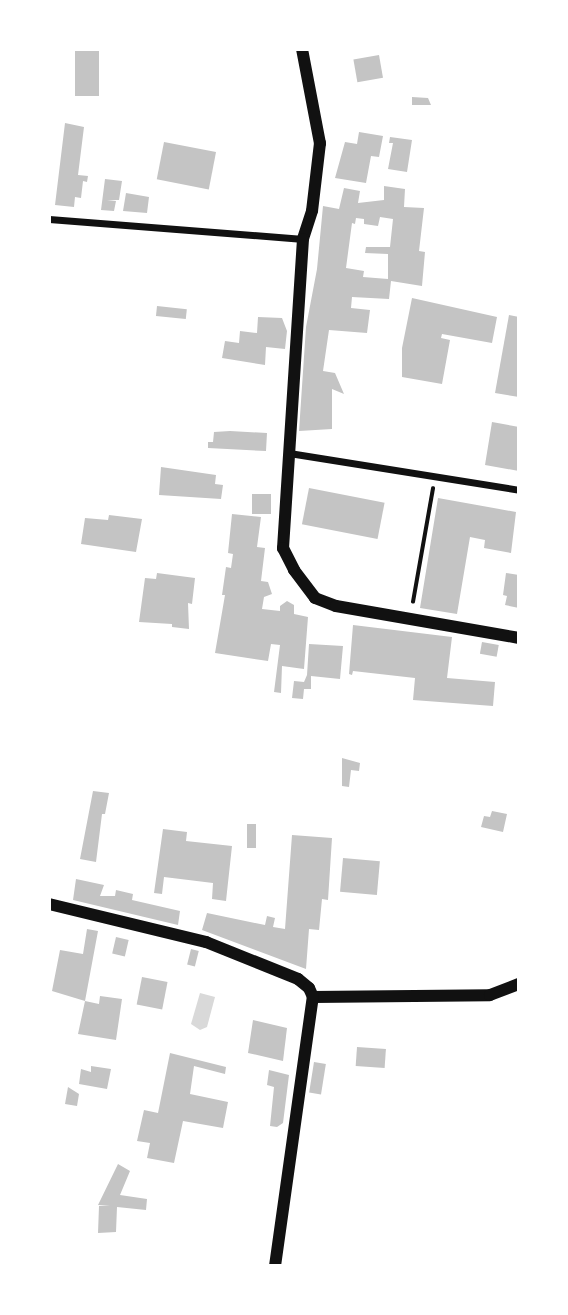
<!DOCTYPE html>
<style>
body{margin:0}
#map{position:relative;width:568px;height:1315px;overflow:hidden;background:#fff;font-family:"Work Sans",sans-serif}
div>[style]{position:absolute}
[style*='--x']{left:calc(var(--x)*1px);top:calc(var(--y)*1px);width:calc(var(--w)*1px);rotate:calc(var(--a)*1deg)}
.water>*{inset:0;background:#d9d9d9}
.building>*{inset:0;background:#c4c4c4;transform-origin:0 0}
.path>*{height:3.5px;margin:-1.75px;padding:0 1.75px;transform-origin:1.75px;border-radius:1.75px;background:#111}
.minor>*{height:7px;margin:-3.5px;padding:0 3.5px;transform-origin:3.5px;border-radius:3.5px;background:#111}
.tertiary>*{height:12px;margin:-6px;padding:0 6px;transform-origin:6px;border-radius:6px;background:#111}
span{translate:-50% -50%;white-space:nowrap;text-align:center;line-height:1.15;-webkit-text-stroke:6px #fff;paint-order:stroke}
.frame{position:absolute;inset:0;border:51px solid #fff;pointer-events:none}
</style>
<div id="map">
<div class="water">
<i style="clip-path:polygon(200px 993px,215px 997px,207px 1027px,200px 1030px,191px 1024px)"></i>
</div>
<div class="building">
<i style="left:75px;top:49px;width:24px;height:47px"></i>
<i style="left:379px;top:55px;width:23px;height:26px;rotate:80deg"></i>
<i style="clip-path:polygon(412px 97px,428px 98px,431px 105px,412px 105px)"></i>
<i style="clip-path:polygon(65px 123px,84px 127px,78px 175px,88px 176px,87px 182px,83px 181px,81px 198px,75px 197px,74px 207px,55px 205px)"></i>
<i style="clip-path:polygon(359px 132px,383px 136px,379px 157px,371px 156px,366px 183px,335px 178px,345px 142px,357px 144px)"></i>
<i style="clip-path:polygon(390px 137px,412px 140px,407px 172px,388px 169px,393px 143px,389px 143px)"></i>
<i style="left:164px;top:142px;width:53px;height:38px;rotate:11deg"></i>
<i style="clip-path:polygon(105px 179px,122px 181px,119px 200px,107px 200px,116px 201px,114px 211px,101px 210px)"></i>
<i style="clip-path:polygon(evenodd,384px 186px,405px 189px,404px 207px,424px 208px,419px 251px,425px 252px,422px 286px,391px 281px,389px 299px,352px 297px,351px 308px,370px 310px,367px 333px,329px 330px,323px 371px,335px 373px,344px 394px,332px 389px,332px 429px,299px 431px,306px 327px,317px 269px,323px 206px,339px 209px,344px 188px,360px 191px,358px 203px,384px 200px,384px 186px,380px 217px,393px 219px,390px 247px,366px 247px,365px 253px,388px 254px,388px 279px,363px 277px,364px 271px,346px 268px,352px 223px,355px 224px,356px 218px,364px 219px,364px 224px,378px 226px,380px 217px)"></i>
<i style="clip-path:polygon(126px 193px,149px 197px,147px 213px,123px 211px)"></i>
<i style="clip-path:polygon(412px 298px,497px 317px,492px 343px,442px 334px,441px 338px,450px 340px,442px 384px,402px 377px,402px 348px)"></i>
<i style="left:157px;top:306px;width:30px;height:10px;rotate:6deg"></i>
<i style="clip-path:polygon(509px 315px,519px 317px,519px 397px,495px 393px)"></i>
<i style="clip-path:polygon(258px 317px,282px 318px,287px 331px,285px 349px,266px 347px,265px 365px,222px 358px,225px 341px,239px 343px,240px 331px,257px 333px)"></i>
<i style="clip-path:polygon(492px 422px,519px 427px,519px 471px,485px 465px)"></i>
<i style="clip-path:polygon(230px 431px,267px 433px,266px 451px,208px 448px,208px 442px,213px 442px,214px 432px)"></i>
<i style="clip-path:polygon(161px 467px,216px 475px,215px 484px,223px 485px,221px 499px,159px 495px)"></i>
<i style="left:309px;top:488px;width:77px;height:37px;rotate:11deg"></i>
<i style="left:252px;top:494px;width:19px;height:20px"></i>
<i style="clip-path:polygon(438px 498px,516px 512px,511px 553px,484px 548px,485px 540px,470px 537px,457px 614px,420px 608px)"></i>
<i style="clip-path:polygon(232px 514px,261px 517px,257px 547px,265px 548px,261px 581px,268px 582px,272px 594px,264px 597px,262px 609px,280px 611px,280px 606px,287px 601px,294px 605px,294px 614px,308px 617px,304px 669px,282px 666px,281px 693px,274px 692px,280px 645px,271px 644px,268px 661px,215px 653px,225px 595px,222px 595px,226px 567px,231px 568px,233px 554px,228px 553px)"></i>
<i style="clip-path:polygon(109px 515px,142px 519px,136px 552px,81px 544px,85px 518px,108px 520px)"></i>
<i style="clip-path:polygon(157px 573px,195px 578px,192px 604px,188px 603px,189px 629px,172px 627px,172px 624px,139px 622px,145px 578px,156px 579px)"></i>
<i style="clip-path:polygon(506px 573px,519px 575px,519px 608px,505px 605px,507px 596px,503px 595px)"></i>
<i style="clip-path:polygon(353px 625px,452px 637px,447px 678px,495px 682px,493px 706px,413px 700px,415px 678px,353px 671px,352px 675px,349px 674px)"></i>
<i style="left:482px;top:642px;width:17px;height:12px;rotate:10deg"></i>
<i style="clip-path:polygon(309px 644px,343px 646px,340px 679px,311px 676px,311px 689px,304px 689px,303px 699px,292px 698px,294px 681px,304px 682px,307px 675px)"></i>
<i style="clip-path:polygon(342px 758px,360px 763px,359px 771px,351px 770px,349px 787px,342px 786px)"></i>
<i style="clip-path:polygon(93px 791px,109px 793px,105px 814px,102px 814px,96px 862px,80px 859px)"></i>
<i style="clip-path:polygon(492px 811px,507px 814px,503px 832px,481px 827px,484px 816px,490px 817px)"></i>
<i style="left:247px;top:824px;width:9px;height:24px"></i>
<i style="clip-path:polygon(163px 829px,187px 832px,186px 841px,232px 846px,226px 901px,212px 899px,213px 883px,164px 877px,162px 894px,154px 893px)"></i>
<i style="clip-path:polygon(292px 835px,332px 838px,328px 900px,322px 899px,319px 930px,309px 929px,306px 969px,202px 930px,207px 913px,265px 925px,267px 916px,275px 918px,273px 927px,285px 929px)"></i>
<i style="left:343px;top:858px;width:37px;height:34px;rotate:5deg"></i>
<i style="clip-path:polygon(76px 879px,104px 885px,100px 896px,115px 896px,116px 890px,133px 894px,132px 900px,180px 911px,178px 925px,73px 900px)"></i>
<i style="clip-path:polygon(87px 929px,98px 931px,85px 1001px,99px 1004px,100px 996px,122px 999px,116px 1040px,78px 1034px,85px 1001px,52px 991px,60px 950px,83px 954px)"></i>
<i style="left:116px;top:937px;width:13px;height:17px;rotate:13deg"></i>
<i style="left:191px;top:949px;width:8px;height:16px;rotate:14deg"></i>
<i style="left:142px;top:977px;width:26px;height:28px;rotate:11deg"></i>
<i style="clip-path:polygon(253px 1020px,287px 1028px,283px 1061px,248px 1053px)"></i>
<i style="left:357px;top:1047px;width:29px;height:19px;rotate:4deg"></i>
<i style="clip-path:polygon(170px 1053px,226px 1067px,225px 1074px,194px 1066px,190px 1094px,228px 1102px,223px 1128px,183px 1121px,174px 1163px,147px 1158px,150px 1143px,137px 1141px,144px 1110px,158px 1113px)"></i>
<i style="left:314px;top:1062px;width:12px;height:31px;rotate:9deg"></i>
<i style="clip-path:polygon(91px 1066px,111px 1069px,107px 1089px,79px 1084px,81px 1069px,91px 1072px)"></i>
<i style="clip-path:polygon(269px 1070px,289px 1075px,283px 1123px,277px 1127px,270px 1126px,274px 1087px,267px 1085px)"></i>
<i style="clip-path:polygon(68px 1087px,79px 1094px,77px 1106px,65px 1104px)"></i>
<i style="clip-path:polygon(118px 1164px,130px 1171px,120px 1195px,147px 1199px,146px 1210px,117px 1207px,116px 1232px,98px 1233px,99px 1206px,110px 1206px,98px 1205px)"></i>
</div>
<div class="path">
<i style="--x:413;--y:602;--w:115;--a:-80"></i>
</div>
<div class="minor">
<i style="--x:49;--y:219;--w:255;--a:4.5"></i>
<i style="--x:289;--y:453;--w:233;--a:9.1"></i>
</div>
<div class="tertiary">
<i style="--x:302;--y:49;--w:96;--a:79.2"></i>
<i style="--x:320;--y:143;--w:68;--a:96.7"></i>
<i style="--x:312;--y:211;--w:29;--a:108"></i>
<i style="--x:303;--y:239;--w:310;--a:93.7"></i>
<i style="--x:283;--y:548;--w:25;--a:63"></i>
<i style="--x:294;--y:570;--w:35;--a:53"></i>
<i style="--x:315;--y:598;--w:22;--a:21"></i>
<i style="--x:336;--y:606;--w:186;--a:9.9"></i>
<i style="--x:49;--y:904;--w:162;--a:13.6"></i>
<i style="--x:206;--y:942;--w:99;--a:21.9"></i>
<i style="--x:298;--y:979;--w:14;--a:39"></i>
<i style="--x:309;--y:988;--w:10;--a:66"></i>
<i style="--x:313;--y:997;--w:177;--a:-0.6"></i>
<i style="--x:490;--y:995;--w:31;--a:-21"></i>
<i style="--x:275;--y:1266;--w:272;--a:-82"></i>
</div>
<div class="frame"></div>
</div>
